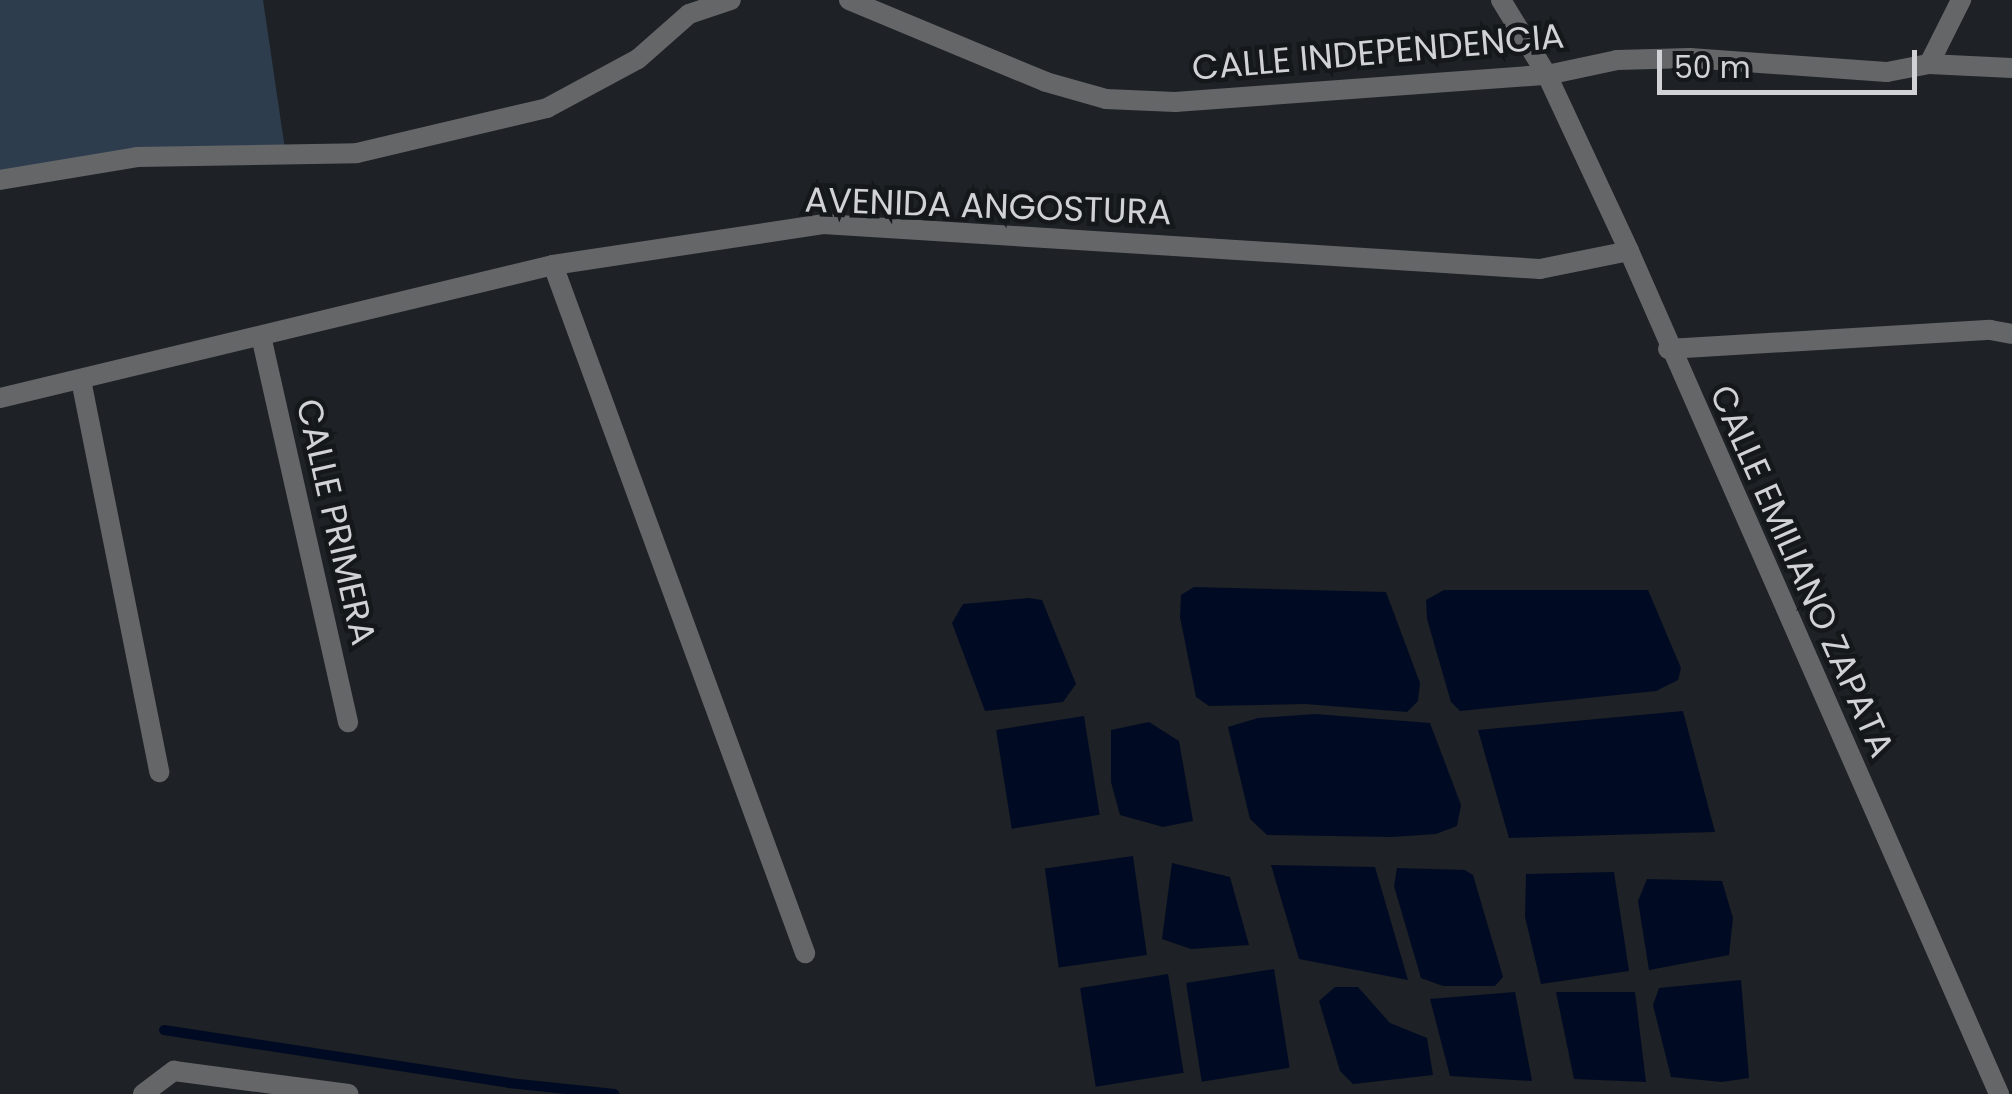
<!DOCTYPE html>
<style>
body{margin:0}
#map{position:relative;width:2012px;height:1094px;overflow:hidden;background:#1e2125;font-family:Poppins,sans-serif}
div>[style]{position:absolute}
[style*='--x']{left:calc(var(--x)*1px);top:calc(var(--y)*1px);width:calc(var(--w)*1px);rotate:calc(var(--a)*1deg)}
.green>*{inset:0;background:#2e3d4e}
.water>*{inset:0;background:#000b23;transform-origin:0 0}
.stream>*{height:10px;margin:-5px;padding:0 5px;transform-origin:5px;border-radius:5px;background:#000b23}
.minor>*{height:20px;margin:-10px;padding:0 10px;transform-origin:10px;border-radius:10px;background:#646668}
span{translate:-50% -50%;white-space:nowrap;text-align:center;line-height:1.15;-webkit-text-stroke:9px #14181b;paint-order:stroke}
.street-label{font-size:35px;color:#d0d2d5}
.scale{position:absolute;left:1657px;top:50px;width:260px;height:45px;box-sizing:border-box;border:5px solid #d0d2d5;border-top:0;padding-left:12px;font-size:30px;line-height:35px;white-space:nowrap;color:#d0d2d5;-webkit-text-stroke:8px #14181b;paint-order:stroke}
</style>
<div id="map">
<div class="green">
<i style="clip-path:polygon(0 0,263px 0,286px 156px,137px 157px,0 180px)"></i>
</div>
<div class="water">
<i style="clip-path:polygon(1194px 587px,1386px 592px,1420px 683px,1418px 701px,1407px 712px,1305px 704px,1209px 706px,1196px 697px,1180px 617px,1181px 595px)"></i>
<i style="clip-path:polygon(1444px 590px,1648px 590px,1681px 668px,1678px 680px,1656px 691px,1460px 711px,1451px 702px,1427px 619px,1426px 600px)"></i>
<i style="clip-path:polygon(1029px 598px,1042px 600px,1076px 684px,1063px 702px,985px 711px,952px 623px,963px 604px)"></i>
<i style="clip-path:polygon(1683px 711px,1715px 832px,1509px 838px,1478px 730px)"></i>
<i style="clip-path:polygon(1315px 714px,1430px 723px,1461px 805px,1457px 826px,1436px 834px,1392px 837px,1267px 835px,1250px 819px,1228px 727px,1258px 718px)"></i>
<i style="left:1084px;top:716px;width:100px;height:89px;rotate:81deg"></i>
<i style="clip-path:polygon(1149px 722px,1179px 741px,1193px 821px,1163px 827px,1120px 815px,1111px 782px,1111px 730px)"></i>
<i style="left:1133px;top:856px;width:100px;height:89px;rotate:82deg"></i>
<i style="clip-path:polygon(1172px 863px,1230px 877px,1249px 945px,1191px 949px,1162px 939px)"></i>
<i style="clip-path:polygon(1271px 865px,1375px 867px,1408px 980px,1299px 959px)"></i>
<i style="clip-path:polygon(1397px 868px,1465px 870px,1473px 875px,1503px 977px,1495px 986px,1443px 986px,1421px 978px,1394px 886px)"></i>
<i style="clip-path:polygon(1614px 872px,1629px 971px,1541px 984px,1525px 917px,1526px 874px)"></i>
<i style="clip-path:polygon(1647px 879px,1722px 881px,1733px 918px,1729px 955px,1649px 970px,1638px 901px)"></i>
<i style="left:1274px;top:969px;width:100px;height:89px;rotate:81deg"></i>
<i style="left:1168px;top:974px;width:100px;height:89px;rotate:81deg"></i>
<i style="clip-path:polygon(1741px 980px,1749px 1078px,1722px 1082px,1671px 1077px,1653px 1005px,1659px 988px)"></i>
<i style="clip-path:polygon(1335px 987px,1358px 987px,1390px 1023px,1427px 1038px,1433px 1075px,1353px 1084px,1340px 1071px,1319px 1001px)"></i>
<i style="clip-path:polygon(1515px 992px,1532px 1081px,1450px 1076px,1430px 999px)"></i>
<i style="clip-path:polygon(1556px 992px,1635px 992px,1646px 1082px,1574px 1079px)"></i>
</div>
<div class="stream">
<i style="--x:164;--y:1030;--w:349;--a:8.7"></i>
<i style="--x:509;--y:1083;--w:106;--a:6"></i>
</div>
<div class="minor">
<i style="--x:849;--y:0;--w:213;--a:22.6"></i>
<i style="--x:1046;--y:82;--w:62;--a:15.8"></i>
<i style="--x:1106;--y:99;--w:69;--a:2.5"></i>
<i style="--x:1175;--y:102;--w:373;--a:-4.2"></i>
<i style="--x:1547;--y:75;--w:72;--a:-12.1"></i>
<i style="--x:1617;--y:60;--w:73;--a:-1.6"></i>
<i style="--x:1690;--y:58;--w:197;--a:4.1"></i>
<i style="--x:1887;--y:72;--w:43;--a:-10.8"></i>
<i style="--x:1929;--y:64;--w:83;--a:2.8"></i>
<i style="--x:1501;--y:0;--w:88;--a:58.5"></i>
<i style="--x:1547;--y:75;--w:194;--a:65"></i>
<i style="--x:1629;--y:251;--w:921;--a:66.3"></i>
<i style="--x:1929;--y:64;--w:72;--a:-63.4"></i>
<i style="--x:0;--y:180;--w:139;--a:-9.5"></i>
<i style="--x:137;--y:157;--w:220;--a:-1"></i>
<i style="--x:357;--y:153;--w:195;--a:-13.3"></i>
<i style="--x:547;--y:108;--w:103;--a:-28.3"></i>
<i style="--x:638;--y:59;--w:68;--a:-41.4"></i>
<i style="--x:689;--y:14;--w:44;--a:-18.4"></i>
<i style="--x:553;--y:265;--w:733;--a:69.88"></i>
<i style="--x:261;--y:336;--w:396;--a:77.3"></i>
<i style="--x:1668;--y:349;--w:323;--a:-3.4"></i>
<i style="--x:1990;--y:330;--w:22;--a:10"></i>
<i style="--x:81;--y:380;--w:400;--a:78.7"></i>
<i style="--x:0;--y:398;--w:569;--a:-13.52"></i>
<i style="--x:553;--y:265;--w:273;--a:-8.6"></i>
<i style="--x:823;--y:224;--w:718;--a:3.59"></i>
<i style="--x:1540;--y:269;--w:91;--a:-11.4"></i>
<i style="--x:143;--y:1094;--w:39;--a:-37"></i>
<i style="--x:174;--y:1071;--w:176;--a:7.5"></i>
</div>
<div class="street-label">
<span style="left:1378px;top:52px;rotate:-5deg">CALLE INDEPENDENCIA</span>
<span style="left:988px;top:206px;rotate:2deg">AVENIDA ANGOSTURA</span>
<span style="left:336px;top:522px;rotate:77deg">CALLE PRIMERA</span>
<span style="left:1802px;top:571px;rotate:66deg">CALLE EMILIANO ZAPATA</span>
</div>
<div class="scale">50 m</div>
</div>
